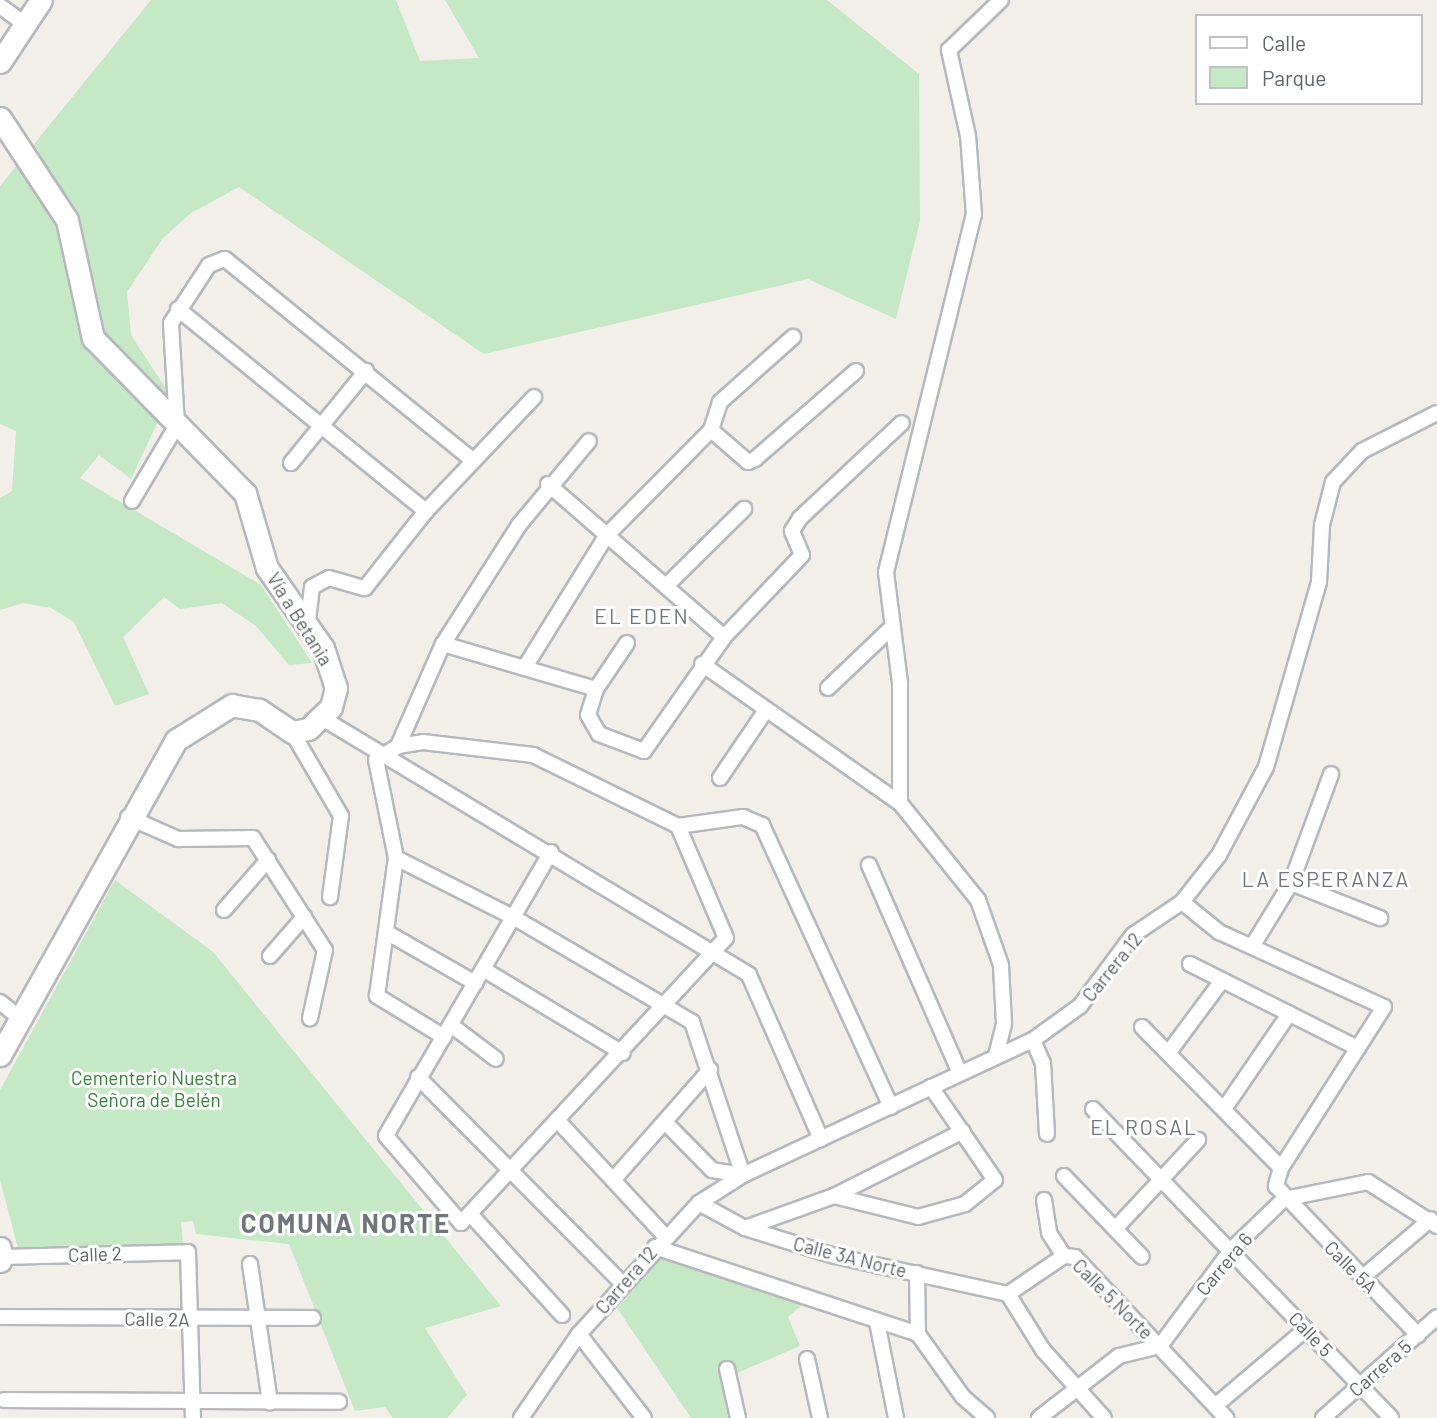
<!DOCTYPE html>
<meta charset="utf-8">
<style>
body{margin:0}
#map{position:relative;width:1437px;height:1418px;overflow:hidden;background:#f1efe8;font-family:Barlow,sans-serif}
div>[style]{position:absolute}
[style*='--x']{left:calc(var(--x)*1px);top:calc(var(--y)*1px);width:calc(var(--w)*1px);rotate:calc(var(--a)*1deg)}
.green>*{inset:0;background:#c5e8c5}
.roads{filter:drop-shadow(2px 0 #b5b8bc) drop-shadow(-2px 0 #b5b8bc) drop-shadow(0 2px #b5b8bc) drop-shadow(0 -2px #b5b8bc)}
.street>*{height:14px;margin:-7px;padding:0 7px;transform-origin:7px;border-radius:7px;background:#fff}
.secondary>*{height:21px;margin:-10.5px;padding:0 10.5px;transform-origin:10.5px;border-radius:10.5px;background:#fff}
span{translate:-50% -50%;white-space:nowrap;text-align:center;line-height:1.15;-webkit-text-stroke:6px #fff;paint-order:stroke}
.street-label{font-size:19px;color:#5f6368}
.park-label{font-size:19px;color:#348238}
.neighbourhood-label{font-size:21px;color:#70757a;letter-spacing:2px}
.district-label{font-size:26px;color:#70757a;font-weight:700;letter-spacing:2px}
.legend{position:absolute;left:1195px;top:14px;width:228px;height:91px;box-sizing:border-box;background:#fff;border:2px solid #bfc1c3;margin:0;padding:9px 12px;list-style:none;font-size:21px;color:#5f6368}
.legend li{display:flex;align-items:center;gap:14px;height:35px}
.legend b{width:35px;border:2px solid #bfc1c3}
</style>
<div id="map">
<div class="green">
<i style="clip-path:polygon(151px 0,396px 0,420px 61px,479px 58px,445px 0,827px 0,919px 74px,920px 221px,896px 319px,808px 279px,484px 354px,239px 187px,191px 213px,163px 238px,127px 292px,131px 335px,170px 395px,131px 479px,99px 455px,80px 478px,261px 585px,312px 663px,289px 665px,256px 626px,222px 603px,180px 609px,164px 597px,123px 637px,149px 694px,115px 706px,74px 622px,51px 608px,23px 603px,0 610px,0 498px,12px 491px,16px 431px,0 424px,0 186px)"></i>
<i style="clip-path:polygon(115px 880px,213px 952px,501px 1306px,425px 1328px,467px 1395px,447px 1418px,393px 1418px,385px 1407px,355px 1411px,289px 1244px,196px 1234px,193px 1221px,181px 1222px,183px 1245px,18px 1248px,0 1180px,0 1090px)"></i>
<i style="clip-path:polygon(661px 1258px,803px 1304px,788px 1317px,800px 1346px,721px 1380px,728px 1418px,691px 1418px,617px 1308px)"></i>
</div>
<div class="roads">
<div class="street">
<i style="--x:0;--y:6;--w:31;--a:36"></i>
<i style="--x:178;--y:309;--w:320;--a:39.2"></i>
<i style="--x:711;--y:430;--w:49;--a:40.9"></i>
<i style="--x:748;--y:462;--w:8;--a:-23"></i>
<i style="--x:755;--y:459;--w:134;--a:-41.1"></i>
<i style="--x:291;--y:463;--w:119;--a:-50.8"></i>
<i style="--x:548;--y:484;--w:233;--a:41"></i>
<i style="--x:132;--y:501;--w:88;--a:-59.4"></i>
<i style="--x:177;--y:425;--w:102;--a:-93.4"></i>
<i style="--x:171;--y:323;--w:69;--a:-56.8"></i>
<i style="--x:209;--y:265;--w:17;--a:-21"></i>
<i style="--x:225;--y:259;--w:318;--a:39.1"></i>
<i style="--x:666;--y:586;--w:110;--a:-44.6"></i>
<i style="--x:307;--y:629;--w:42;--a:-83.2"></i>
<i style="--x:312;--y:587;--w:19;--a:-28"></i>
<i style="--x:329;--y:578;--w:37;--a:16"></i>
<i style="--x:365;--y:588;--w:98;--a:-51.6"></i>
<i style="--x:426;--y:511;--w:157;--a:-46.5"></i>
<i style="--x:627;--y:643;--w:55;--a:124"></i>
<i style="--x:596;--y:689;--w:27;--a:107"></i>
<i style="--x:588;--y:715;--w:22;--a:60"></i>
<i style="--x:599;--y:734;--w:48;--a:20.7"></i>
<i style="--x:644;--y:751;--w:139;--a:-54.9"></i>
<i style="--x:724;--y:637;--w:113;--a:-46.4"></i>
<i style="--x:802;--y:555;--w:26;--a:-113"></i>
<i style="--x:792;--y:531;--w:15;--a:-58"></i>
<i style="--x:800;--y:518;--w:139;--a:-43"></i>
<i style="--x:443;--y:644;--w:159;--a:16.4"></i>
<i style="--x:702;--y:664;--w:242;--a:35.1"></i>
<i style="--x:525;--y:667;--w:155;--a:-58.2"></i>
<i style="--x:607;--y:535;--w:148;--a:-45.3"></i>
<i style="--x:711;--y:430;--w:29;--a:-72"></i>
<i style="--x:720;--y:402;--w:98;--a:-41.7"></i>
<i style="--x:828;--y:688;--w:84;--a:-43.6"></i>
<i style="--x:322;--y:718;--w:498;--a:31"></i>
<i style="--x:749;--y:975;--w:179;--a:66.3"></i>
<i style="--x:292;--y:732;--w:97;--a:59.7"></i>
<i style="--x:341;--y:816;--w:82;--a:97.7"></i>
<i style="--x:398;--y:746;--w:111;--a:-66.2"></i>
<i style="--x:443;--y:644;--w:141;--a:-57.4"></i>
<i style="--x:519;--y:525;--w:109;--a:-50.2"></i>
<i style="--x:720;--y:778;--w:82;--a:-55.9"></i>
<i style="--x:128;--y:817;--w:55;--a:23.7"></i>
<i style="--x:178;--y:839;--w:75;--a:-0.8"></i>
<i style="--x:253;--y:838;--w:133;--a:57.3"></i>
<i style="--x:325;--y:950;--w:70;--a:102.4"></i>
<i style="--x:551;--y:852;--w:328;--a:120.2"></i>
<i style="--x:386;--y:1136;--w:115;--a:49.2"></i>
<i style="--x:461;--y:1223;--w:389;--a:-47.1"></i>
<i style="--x:726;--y:938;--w:122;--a:-113.2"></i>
<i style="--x:396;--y:858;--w:131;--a:26.8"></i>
<i style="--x:513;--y:917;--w:208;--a:30.4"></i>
<i style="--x:692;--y:1022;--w:161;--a:71.6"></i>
<i style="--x:743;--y:1175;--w:31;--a:-171"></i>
<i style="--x:712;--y:1170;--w:67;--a:-134.4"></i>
<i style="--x:869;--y:865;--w:227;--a:66.4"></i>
<i style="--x:1291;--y:883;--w:96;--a:21.5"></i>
<i style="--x:1182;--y:902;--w:48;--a:39"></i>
<i style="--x:1219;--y:932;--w:181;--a:24.4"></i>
<i style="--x:1384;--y:1007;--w:191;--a:122.6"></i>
<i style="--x:1281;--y:1168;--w:19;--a:106"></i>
<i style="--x:1276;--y:1186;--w:206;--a:46.4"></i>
<i style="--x:224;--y:910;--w:67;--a:-48.7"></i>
<i style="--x:386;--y:932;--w:103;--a:29.8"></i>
<i style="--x:1253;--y:945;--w:73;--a:-58.5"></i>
<i style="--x:1291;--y:883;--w:116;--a:-69.8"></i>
<i style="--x:270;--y:956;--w:52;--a:-48.9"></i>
<i style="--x:1190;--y:964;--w:188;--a:26.6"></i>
<i style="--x:483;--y:969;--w:163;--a:31"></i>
<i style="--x:0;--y:1002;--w:22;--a:39"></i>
<i style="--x:451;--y:1025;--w:56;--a:37.1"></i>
<i style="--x:1142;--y:1027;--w:198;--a:45.4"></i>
<i style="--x:444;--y:1037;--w:79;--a:-148.5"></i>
<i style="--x:377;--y:996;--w:139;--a:-82.2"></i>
<i style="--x:396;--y:858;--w:100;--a:-101.5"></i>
<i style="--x:376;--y:760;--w:26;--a:-32"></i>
<i style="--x:398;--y:746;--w:25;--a:-9"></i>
<i style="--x:423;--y:742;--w:111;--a:6.7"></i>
<i style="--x:533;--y:755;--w:161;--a:26.1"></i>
<i style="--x:678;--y:826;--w:66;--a:-7.9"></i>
<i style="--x:743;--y:817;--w:21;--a:23"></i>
<i style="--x:762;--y:825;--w:310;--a:65.4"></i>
<i style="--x:1033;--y:1040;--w:25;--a:67"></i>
<i style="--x:1043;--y:1063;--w:71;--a:86.8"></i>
<i style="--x:1169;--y:1052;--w:87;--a:-53.4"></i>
<i style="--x:996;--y:1056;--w:34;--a:-76"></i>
<i style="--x:1004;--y:1023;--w:58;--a:-93"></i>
<i style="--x:1001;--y:965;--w:69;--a:-109.5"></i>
<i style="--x:978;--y:900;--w:124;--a:-128.8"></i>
<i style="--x:900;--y:803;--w:120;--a:-90"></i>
<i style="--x:900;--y:683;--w:112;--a:-97.2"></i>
<i style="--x:886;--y:572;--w:368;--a:-76.2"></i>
<i style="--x:974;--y:215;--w:79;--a:-94.3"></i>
<i style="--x:968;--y:136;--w:88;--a:-102.5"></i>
<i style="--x:949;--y:50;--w:72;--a:-43.9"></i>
<i style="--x:418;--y:1077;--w:290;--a:45.3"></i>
<i style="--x:1226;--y:1106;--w:112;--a:-55.6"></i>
<i style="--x:1093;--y:1109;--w:429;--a:46"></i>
<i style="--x:559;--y:1122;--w:154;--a:47.1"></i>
<i style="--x:1064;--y:1176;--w:112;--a:46.1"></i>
<i style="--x:613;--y:1180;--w:147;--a:-48.6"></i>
<i style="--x:834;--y:1196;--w:87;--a:14"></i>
<i style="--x:918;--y:1217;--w:49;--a:-15.5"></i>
<i style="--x:965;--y:1204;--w:38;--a:-39"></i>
<i style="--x:995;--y:1180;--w:113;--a:-124.5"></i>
<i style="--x:1044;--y:1200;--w:33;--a:81"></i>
<i style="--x:1049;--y:1233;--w:27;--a:57"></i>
<i style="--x:699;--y:1203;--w:52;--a:28.5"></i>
<i style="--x:745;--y:1228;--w:94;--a:17.3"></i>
<i style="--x:835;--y:1256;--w:177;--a:12.4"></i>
<i style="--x:472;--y:1216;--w:134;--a:47.7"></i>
<i style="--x:745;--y:1228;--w:95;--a:-19.8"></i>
<i style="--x:834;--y:1196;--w:144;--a:-26.7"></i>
<i style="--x:1115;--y:1229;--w:122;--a:-47"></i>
<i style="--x:655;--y:1247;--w:277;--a:18.3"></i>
<i style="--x:1064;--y:1256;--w:11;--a:5"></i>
<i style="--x:1075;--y:1257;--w:221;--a:46.8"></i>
<i style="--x:2;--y:1257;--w:186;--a:-1.5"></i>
<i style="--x:188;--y:1252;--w:166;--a:88.3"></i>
<i style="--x:250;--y:1264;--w:140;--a:81.8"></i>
<i style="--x:917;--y:1273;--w:61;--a:89.1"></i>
<i style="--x:918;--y:1334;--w:77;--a:54.5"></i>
<i style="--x:963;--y:1397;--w:32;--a:41"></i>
<i style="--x:1363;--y:1277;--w:89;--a:-40.5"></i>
<i style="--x:1008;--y:1294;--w:66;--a:58"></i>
<i style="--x:1043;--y:1350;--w:91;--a:48.1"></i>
<i style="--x:1008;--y:1294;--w:68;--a:-34.2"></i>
<i style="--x:0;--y:1317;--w:313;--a:0.2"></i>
<i style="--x:877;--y:1322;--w:98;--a:78.8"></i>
<i style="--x:579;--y:1334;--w:106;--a:52.3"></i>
<i style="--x:807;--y:1359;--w:60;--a:77.6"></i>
<i style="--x:727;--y:1369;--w:50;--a:77.3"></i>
<i style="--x:4;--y:1400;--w:335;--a:0.3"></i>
<i style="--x:1215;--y:1406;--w:119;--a:-40.2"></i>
<i style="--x:521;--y:1418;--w:102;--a:-55.4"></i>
<i style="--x:579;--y:1334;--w:178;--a:-47.5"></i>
<i style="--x:699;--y:1203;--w:52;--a:-32.5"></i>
<i style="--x:743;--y:1175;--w:320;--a:-25"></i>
<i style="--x:1033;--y:1040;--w:58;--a:-35.9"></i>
<i style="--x:1080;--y:1006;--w:89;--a:-53.3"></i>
<i style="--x:1133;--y:935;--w:59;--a:-34"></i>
<i style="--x:1182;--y:902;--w:60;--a:-51.8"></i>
<i style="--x:1219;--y:855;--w:100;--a:-61.9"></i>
<i style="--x:1266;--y:767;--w:192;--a:-74"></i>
<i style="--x:1319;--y:582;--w:57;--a:-87"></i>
<i style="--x:1322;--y:525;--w:44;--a:-75.7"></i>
<i style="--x:1333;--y:482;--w:42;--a:-46.9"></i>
<i style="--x:1362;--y:451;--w:84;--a:-26.9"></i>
<i style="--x:1039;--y:1418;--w:101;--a:-37.8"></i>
<i style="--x:1119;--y:1356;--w:42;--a:-13.7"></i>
<i style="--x:1160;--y:1346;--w:119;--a:-53.5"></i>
<i style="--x:1231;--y:1250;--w:74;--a:-43.9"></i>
<i style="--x:1284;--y:1199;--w:86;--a:-11.4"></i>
<i style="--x:1368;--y:1182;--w:82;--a:32.5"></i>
<i style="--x:1323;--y:1418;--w:152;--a:-41.5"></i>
</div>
<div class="secondary">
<i style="--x:0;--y:62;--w:74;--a:-56.5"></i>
<i style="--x:0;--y:118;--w:122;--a:56.7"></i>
<i style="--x:67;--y:220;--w:121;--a:77.6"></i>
<i style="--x:93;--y:338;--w:217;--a:45.6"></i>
<i style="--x:245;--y:493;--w:78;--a:73.7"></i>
<i style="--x:267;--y:568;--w:98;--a:55"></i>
<i style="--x:323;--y:648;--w:42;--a:72"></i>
<i style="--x:336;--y:688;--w:20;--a:105"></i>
<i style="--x:331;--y:707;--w:32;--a:136"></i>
<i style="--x:308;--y:729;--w:16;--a:169"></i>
<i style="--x:292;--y:732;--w:40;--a:-146"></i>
<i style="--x:259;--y:710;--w:27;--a:-170"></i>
<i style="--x:232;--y:705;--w:66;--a:148"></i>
<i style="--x:176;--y:740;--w:361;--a:119.2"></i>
<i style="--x:0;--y:1248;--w:13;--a:90"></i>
</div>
</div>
<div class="street-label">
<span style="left:300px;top:619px;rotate:58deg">Vía a Betania</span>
<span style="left:1112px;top:967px;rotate:-51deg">Carrera 12</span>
<span style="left:95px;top:1254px;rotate:-2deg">Calle 2</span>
<span style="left:850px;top:1257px;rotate:14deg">Calle 3A Norte</span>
<span style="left:1224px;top:1264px;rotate:-50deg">Carrera 6</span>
<span style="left:1351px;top:1267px;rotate:45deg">Calle 5A</span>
<span style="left:626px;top:1280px;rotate:-49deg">Carrera 12</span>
<span style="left:1113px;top:1299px;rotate:45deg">Calle 5 Norte</span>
<span style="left:157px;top:1319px;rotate:1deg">Calle 2A</span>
<span style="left:1311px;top:1334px;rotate:46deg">Calle 5</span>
<span style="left:1380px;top:1368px;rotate:-41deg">Carrera 5</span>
</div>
<div class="park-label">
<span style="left:154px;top:1089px">Cementerio Nuestra<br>Señora de Belén</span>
</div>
<div class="neighbourhood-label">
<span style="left:642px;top:616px">EL EDEN</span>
<span style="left:1326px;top:879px">LA ESPERANZA</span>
<span style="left:1144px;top:1127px">EL ROSAL</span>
</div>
<div class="district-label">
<span style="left:346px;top:1223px">COMUNA NORTE</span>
</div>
<ul class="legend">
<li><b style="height:9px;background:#fff"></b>Calle</li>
<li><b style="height:19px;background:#c5e8c5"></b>Parque</li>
</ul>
</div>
